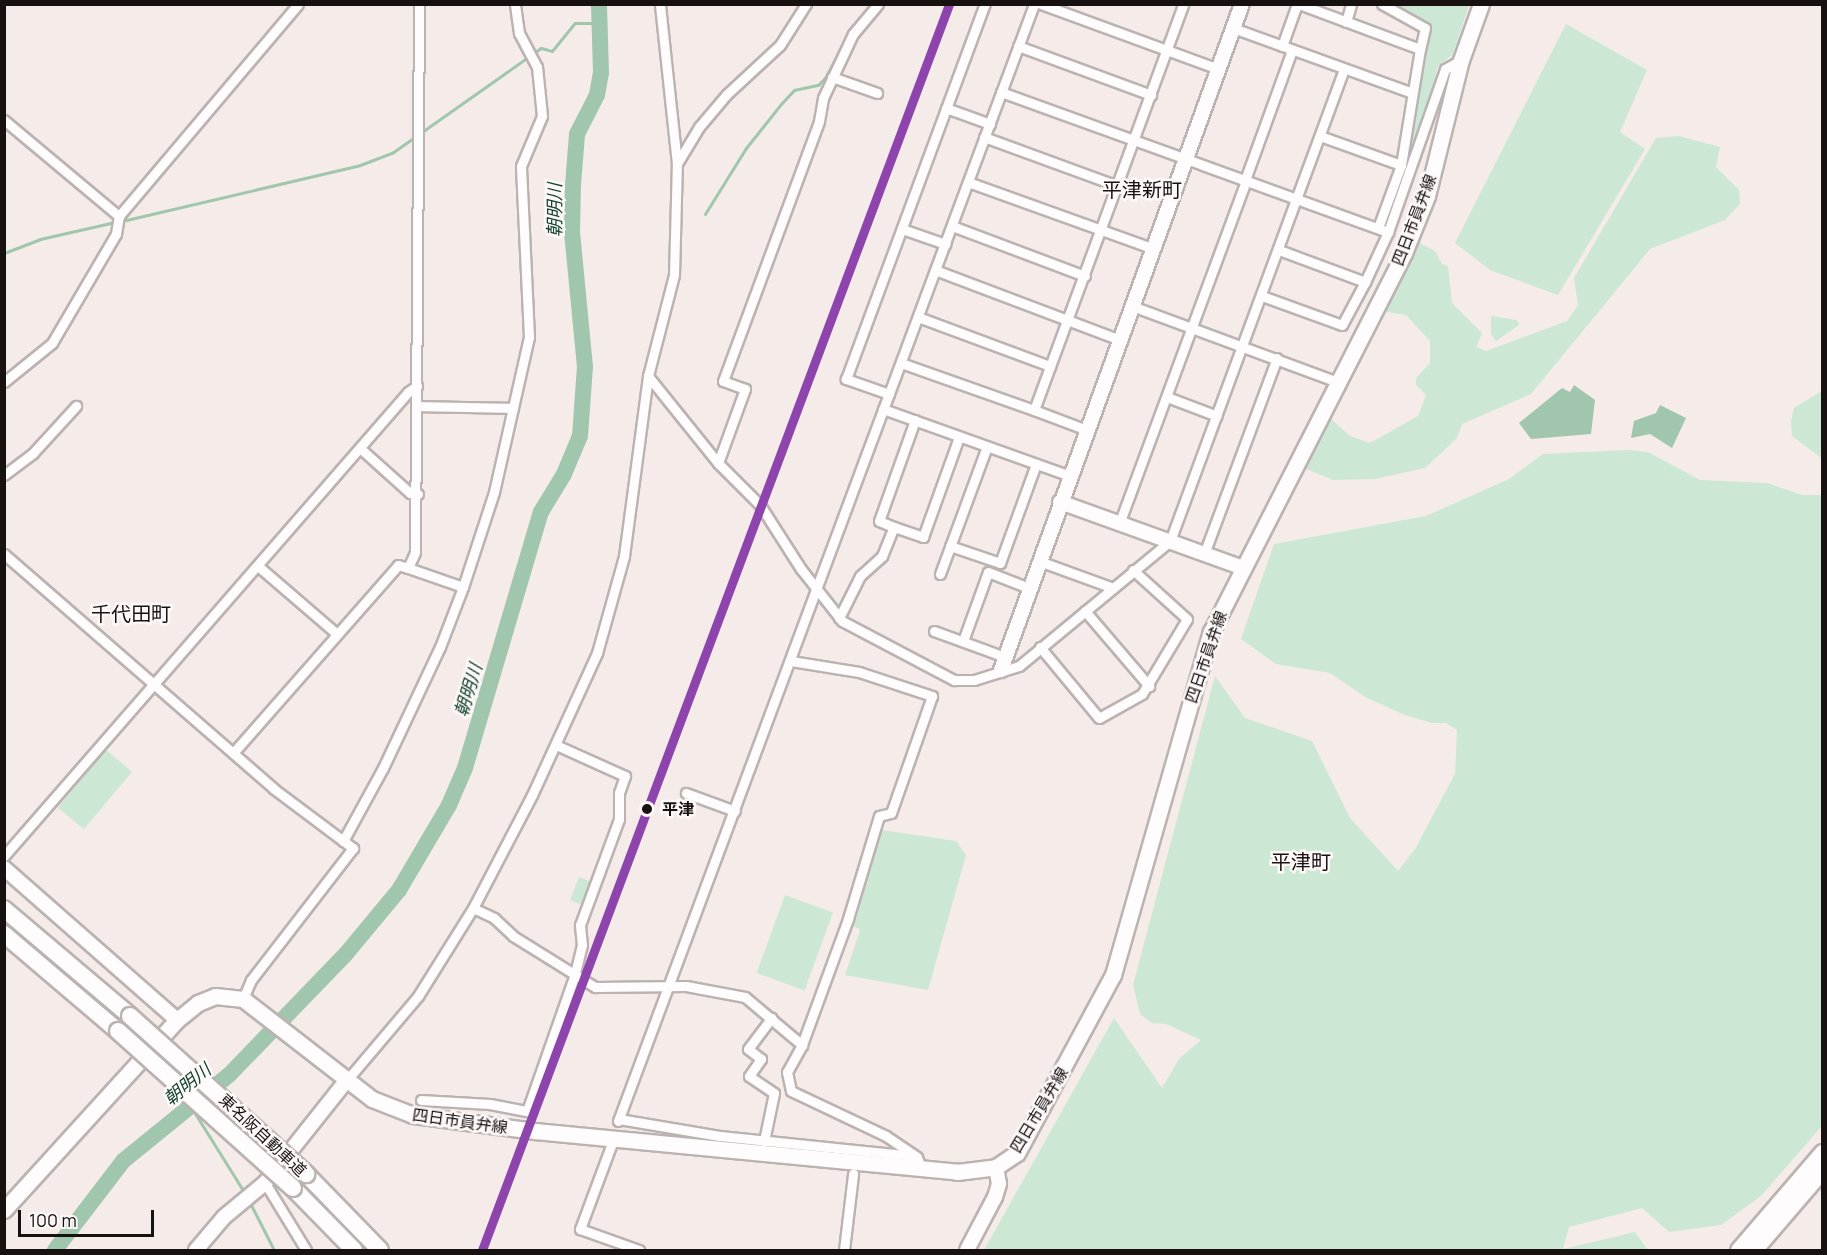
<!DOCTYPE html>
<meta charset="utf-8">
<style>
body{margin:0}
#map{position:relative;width:1827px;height:1255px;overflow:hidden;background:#f5ebe8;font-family:Manrope,"Noto Sans JP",sans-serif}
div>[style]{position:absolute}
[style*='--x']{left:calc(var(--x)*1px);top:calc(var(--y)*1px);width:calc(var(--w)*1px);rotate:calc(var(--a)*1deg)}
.green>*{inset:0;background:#cce8d4;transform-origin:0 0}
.water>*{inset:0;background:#a0c6ae}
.stream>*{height:3px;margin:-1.5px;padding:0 1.5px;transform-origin:1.5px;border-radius:1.5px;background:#a0c6ae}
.river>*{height:16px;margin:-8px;padding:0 8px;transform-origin:8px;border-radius:8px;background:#a0c6ae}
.roads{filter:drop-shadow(2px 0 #bbb3b1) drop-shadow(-2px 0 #bbb3b1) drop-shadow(0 2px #bbb3b1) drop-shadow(0 -2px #bbb3b1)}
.street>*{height:9px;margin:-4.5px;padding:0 4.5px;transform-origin:4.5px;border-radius:4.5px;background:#fefcfc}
.secondary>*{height:14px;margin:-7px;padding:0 7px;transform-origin:7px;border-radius:7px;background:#fefcfc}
.primary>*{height:15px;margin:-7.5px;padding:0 7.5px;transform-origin:7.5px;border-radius:7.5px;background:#fefcfc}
.highway>*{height:16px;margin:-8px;padding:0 8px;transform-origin:8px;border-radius:8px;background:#fefcfc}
.bridges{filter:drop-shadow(2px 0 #bbb3b1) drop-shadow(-2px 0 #bbb3b1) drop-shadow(0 2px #bbb3b1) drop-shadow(0 -2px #bbb3b1)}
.highway-bridge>*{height:16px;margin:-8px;padding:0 8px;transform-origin:8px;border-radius:8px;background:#fefcfc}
.rail-1>*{height:9px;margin:-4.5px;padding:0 4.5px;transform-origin:4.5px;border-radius:4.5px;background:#8e44ad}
.dots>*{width:16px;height:16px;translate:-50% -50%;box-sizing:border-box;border:3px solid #fdf9f8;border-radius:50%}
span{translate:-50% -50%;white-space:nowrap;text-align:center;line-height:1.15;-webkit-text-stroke:5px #fdf9f8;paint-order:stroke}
.street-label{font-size:16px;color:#171110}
.stop-label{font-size:16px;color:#171110;font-weight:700}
.left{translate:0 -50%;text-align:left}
.water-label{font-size:18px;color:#13422c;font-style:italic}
.quarter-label{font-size:20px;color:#171110}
.frame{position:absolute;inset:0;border:6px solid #171110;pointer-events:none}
.scale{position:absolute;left:18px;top:1210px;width:136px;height:27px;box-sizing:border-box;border:3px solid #171110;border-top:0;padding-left:8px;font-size:18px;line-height:21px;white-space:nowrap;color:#171110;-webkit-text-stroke:4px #fdf9f8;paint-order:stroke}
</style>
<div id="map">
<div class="green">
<i style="clip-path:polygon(1383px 5px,1469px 5px,1453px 54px,1438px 66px,1422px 127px,1410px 147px,1426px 28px)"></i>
<i style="clip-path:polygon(1566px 24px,1647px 70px,1620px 132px,1645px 149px,1558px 295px,1490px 270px,1455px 243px)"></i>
<i style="clip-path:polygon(1679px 136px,1720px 147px,1716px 167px,1739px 190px,1740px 204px,1725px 220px,1650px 249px,1531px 394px,1462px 424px,1457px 438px,1425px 468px,1375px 479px,1333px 480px,1304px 468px,1328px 416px,1350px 436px,1370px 443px,1418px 416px,1426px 395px,1416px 385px,1416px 378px,1430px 363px,1430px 341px,1406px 315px,1381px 311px,1416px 241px,1435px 251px,1442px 264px,1448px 266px,1452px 303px,1482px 333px,1476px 347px,1486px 351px,1567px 321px,1578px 305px,1574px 278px,1656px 138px)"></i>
<i style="clip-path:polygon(1491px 316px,1517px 320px,1519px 325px,1496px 341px,1491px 334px)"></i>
<i style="clip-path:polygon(1822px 391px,1822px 457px,1820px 457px,1792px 436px,1791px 421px,1794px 408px)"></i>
<i style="clip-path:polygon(1627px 450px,1648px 452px,1700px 480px,1767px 483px,1802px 495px,1822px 495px,1822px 1126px,1761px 1196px,1721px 1225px,1669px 1232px,1642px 1208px,1569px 1227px,1563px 1249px,1635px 1232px,1648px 1250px,984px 1250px,1114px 1018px,1162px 1088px,1179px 1059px,1201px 1040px,1166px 1024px,1152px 1023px,1140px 1014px,1133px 985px,1215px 676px,1245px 718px,1312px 741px,1350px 818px,1398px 871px,1415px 849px,1455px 774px,1457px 730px,1446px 723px,1432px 723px,1405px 715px,1367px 698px,1330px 673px,1276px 664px,1241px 639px,1274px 544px,1426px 516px,1509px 479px,1543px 454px)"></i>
<i style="left:106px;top:750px;width:34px;height:75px;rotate:40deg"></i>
<i style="clip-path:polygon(882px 830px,956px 841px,966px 855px,928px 990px,845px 975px,860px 930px,854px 926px)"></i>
<i style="left:579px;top:877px;width:14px;height:25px;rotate:21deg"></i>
<i style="left:785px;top:895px;width:51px;height:83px;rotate:20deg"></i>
</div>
<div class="water">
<i style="clip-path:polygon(1574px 385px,1595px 400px,1591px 434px,1531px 439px,1519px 423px,1562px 388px,1570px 392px)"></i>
<i style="clip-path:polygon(1660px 405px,1686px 418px,1672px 448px,1650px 434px,1631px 438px,1634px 421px,1656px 413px)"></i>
</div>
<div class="stream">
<i style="--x:863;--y:15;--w:13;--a:-58"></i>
<i style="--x:705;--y:214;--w:78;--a:-58.2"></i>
<i style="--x:746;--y:148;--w:56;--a:-51.5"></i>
<i style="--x:781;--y:104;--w:19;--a:-47"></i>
<i style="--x:794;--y:90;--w:25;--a:-12"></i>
<i style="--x:818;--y:85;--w:10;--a:-45"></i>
<i style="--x:825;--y:78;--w:55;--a:-62"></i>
<i style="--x:122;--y:221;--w:244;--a:-13.2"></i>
<i style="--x:360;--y:165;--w:34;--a:-21"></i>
<i style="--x:392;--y:153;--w:182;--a:-35.2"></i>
<i style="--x:541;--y:48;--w:11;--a:15"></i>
<i style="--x:552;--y:51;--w:36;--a:-51"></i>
<i style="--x:575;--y:23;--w:25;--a:0"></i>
<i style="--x:4;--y:253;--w:39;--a:-21"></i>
<i style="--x:40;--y:239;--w:77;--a:-12.8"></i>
<i style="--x:191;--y:1107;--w:104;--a:58"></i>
<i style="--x:249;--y:1201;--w:55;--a:63"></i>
</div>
<div class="river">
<i style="--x:55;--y:1250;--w:112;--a:-52.6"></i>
<i style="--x:123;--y:1161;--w:136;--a:-39.1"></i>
<i style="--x:229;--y:1075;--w:167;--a:-46"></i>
<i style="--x:345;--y:955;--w:85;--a:-50.3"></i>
<i style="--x:399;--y:890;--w:99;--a:-59.5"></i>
<i style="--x:449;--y:805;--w:40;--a:-66.6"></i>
<i style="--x:465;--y:768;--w:267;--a:-73.5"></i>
<i style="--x:541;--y:512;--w:44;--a:-58.8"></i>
<i style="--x:564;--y:474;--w:41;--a:-67.2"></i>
<i style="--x:580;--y:436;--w:69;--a:-85.9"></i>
<i style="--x:585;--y:367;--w:137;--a:-95.5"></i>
<i style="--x:572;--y:231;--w:46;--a:-88.8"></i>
<i style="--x:573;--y:185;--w:51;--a:-85.5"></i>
<i style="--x:577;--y:134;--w:44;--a:-62.9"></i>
<i style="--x:597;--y:95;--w:22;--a:-80"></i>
<i style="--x:601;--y:73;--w:69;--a:-91.7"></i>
</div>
<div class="roads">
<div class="street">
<i style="--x:1041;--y:4;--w:189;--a:20.1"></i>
<i style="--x:1299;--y:4;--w:129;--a:20.4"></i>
<i style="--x:1420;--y:49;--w:118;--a:99.3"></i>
<i style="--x:1401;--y:165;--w:67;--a:110.1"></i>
<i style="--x:1382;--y:4;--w:49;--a:29.2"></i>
<i style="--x:1425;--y:28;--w:22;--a:103"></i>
<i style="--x:1346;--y:22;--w:19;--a:-74"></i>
<i style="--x:1233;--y:28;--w:191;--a:19.9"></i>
<i style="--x:1018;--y:46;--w:142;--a:20.2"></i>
<i style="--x:1282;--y:46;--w:45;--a:-70.3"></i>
<i style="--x:832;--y:77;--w:48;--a:19.6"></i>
<i style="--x:1001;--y:92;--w:412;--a:19.9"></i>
<i style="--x:1388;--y:232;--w:173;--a:-70.7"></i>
<i style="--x:1445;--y:69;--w:18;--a:-29"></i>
<i style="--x:946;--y:108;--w:47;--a:20"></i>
<i style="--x:4;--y:120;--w:150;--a:39.9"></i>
<i style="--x:1320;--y:136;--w:86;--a:19.7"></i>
<i style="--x:984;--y:137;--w:143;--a:20.1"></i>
<i style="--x:678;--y:162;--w:41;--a:-59"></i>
<i style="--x:699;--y:127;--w:43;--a:-49.7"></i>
<i style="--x:727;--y:94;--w:72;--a:-42.8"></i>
<i style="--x:780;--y:45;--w:49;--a:-57.6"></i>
<i style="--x:1245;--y:180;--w:138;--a:-70.1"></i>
<i style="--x:968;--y:182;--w:198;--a:19.8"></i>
<i style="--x:952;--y:226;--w:142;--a:20.6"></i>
<i style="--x:902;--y:229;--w:46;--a:19.2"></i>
<i style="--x:1279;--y:250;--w:92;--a:20.4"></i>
<i style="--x:1365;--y:282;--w:55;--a:-65.3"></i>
<i style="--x:935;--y:270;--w:198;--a:20.7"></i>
<i style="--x:1262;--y:296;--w:85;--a:19.9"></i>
<i style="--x:1342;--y:325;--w:49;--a:-61.9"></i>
<i style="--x:1132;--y:306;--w:220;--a:20.3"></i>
<i style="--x:918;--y:317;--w:141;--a:20.4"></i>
<i style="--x:901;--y:363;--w:141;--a:19.5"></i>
<i style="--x:1034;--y:410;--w:432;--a:-69.8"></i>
<i style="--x:648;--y:376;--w:112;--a:51.2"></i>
<i style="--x:718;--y:463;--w:59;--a:45"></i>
<i style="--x:760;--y:505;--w:76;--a:57.4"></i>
<i style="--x:801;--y:569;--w:66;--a:51.7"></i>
<i style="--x:842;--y:621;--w:127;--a:27.8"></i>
<i style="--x:954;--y:680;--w:20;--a:0"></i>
<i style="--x:974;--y:680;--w:47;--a:-17.3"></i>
<i style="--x:1019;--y:666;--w:196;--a:-39.6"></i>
<i style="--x:1170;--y:541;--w:503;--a:-69.76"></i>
<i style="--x:4;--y:382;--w:62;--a:-39.1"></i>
<i style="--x:52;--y:343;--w:126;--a:-59.6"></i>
<i style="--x:116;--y:234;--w:18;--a:-81"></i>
<i style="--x:119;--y:216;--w:277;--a:-49.8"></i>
<i style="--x:889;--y:394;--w:46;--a:-160.8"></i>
<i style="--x:846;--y:379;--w:400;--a:-69.7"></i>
<i style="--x:1167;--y:397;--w:53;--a:20.8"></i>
<i style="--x:417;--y:406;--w:96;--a:1.2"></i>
<i style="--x:883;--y:409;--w:199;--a:19.7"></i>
<i style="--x:1034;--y:410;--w:57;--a:20.7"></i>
<i style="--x:915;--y:420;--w:107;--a:109.6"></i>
<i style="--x:879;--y:521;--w:16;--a:22"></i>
<i style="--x:894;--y:527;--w:31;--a:19"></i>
<i style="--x:923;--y:537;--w:106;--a:-70.2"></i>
<i style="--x:361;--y:449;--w:66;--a:41.9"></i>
<i style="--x:410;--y:493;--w:8;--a:7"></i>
<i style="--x:718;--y:463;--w:79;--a:-70"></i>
<i style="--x:745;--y:389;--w:23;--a:-160"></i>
<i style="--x:723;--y:381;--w:277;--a:-69.7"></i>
<i style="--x:819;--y:121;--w:23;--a:-80"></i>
<i style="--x:823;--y:98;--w:71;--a:-64.9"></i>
<i style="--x:853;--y:34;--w:39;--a:-50"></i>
<i style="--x:4;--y:475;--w:36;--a:-37"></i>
<i style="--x:33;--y:453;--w:64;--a:-47.5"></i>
<i style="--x:1119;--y:524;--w:366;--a:-69.7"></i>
<i style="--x:950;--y:546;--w:53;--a:18.8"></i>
<i style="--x:1000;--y:563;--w:105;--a:-70"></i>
<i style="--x:4;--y:554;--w:358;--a:41"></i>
<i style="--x:274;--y:789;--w:99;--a:36.8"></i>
<i style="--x:353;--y:848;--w:167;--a:127.7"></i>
<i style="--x:251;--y:980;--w:21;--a:113"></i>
<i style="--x:1204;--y:554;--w:209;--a:-69.6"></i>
<i style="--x:1039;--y:561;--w:79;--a:20"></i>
<i style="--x:258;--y:566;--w:104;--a:40.7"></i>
<i style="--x:940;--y:574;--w:136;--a:-69.8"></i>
<i style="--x:463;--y:587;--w:100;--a:-71.9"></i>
<i style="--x:494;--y:492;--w:159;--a:-77.3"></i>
<i style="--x:529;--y:337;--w:171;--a:-92.7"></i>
<i style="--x:521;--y:166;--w:54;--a:-67.2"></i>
<i style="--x:542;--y:116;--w:49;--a:-95.8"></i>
<i style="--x:537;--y:67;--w:38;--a:-118"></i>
<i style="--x:519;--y:33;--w:29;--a:-98"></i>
<i style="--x:1085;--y:611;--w:99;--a:49.5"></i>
<i style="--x:839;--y:618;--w:47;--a:-63.4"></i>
<i style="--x:860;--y:576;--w:30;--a:-42"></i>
<i style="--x:882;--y:556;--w:31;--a:-68"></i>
<i style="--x:934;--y:631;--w:76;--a:20.1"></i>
<i style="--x:963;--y:641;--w:73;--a:-70.1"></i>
<i style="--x:988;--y:572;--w:44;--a:21.3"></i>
<i style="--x:1040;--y:647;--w:92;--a:50.3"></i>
<i style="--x:1099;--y:718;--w:49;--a:-29.2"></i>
<i style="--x:1142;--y:694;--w:87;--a:-59"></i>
<i style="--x:1187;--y:619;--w:73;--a:-137.8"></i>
<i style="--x:791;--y:661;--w:69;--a:9.2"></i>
<i style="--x:859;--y:672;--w:77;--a:18.2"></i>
<i style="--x:932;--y:696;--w:124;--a:109.3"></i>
<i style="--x:891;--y:813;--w:12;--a:166"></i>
<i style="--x:879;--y:816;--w:108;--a:106.8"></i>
<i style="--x:848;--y:919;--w:134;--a:110.1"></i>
<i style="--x:233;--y:753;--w:250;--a:-48.7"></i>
<i style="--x:398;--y:565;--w:10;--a:17"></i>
<i style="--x:408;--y:568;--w:17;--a:-66"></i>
<i style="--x:415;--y:552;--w:548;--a:-89.58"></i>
<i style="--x:686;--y:793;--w:52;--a:20.2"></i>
<i style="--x:343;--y:841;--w:83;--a:-61.3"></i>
<i style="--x:383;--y:768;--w:134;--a:-64.8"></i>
<i style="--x:440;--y:647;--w:64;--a:-69"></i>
<i style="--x:463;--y:587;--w:58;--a:-160.9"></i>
<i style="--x:4;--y:856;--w:615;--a:-48.95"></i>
<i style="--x:408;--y:392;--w:11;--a:-34"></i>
<i style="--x:473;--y:908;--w:23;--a:25"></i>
<i style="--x:494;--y:918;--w:26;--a:43"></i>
<i style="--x:513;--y:936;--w:97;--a:31.9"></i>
<i style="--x:595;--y:987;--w:91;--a:-0.6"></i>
<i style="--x:686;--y:986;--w:60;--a:10.6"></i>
<i style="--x:745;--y:997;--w:75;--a:40.1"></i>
<i style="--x:802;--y:1045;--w:31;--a:119"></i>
<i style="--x:787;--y:1072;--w:19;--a:78"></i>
<i style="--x:791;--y:1091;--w:105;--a:25.3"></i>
<i style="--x:886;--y:1136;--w:37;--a:34"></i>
<i style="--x:917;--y:1157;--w:12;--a:70"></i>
<i style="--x:347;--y:1080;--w:110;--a:-49.8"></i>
<i style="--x:418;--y:996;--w:104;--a:-58"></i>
<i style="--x:473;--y:908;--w:127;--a:-62.4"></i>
<i style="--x:532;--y:795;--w:156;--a:-65.4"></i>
<i style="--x:597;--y:653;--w:101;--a:-74.4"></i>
<i style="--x:624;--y:556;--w:182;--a:-82.4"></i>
<i style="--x:648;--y:376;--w:104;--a:-75.6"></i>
<i style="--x:674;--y:275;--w:111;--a:-88.5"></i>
<i style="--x:677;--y:164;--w:161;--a:-96.1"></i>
<i style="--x:421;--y:1100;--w:69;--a:3.3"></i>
<i style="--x:490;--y:1104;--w:38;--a:11"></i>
<i style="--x:527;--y:1111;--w:142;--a:-70.7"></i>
<i style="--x:574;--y:977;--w:33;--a:-76"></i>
<i style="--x:582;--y:945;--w:20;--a:-96"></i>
<i style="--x:580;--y:925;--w:113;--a:-69.8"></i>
<i style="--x:619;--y:819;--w:26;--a:-90"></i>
<i style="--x:619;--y:793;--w:18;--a:-71"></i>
<i style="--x:625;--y:776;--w:76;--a:-155.8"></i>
<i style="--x:619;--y:1119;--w:102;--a:9.6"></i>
<i style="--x:720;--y:1136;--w:195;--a:5.9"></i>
<i style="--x:618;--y:1121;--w:1192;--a:-69.57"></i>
<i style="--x:764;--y:1141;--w:49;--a:-78.2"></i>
<i style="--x:774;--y:1093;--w:30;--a:-146"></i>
<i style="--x:749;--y:1076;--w:21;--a:-55"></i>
<i style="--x:761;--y:1059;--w:16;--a:-142"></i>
<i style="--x:748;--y:1049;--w:39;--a:-53"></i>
<i style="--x:612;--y:1143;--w:92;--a:110.4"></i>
<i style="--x:580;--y:1229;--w:63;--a:19.6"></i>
<i style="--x:265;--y:1183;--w:79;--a:58.5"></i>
<i style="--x:844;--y:1250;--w:77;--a:-83.2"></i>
</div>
<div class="secondary">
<i style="--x:1060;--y:502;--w:192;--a:19.8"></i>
<i style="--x:1001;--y:670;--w:708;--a:-70.11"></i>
<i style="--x:4;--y:868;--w:230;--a:41.3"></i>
<i style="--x:196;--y:1250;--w:43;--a:-49.7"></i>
<i style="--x:224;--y:1217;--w:53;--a:-39.7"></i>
<i style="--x:265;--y:1183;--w:132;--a:-51.5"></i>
<i style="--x:967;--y:1250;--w:60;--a:-62.2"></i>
<i style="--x:995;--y:1197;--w:14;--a:-73"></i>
<i style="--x:999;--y:1184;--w:17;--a:-100"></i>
</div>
<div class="primary">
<i style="--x:4;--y:1210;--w:257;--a:-47.7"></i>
<i style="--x:177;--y:1020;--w:27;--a:-39"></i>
<i style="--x:198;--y:1003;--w:18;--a:-22"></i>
<i style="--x:215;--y:996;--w:28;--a:6"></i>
<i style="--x:243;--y:999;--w:163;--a:37.8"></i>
<i style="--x:372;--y:1099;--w:44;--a:21.3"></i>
<i style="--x:413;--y:1115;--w:123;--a:7.5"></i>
<i style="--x:535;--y:1131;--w:424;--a:5.5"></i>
<i style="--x:957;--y:1172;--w:39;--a:-7"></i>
<i style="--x:996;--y:1167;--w:25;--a:-34"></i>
<i style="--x:1017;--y:1153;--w:202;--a:-61.7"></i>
<i style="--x:1113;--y:975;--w:357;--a:-74.1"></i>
<i style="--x:1211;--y:632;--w:425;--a:-63"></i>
<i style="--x:1404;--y:253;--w:61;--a:-68"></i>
<i style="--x:1427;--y:196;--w:140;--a:-76"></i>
<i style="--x:1461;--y:60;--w:59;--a:-70.3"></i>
<i style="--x:1738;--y:1250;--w:129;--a:-49.4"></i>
<i style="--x:1754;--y:1250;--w:104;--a:-49.3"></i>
</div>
<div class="highway">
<i style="--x:4;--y:909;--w:165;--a:40.3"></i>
<i style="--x:4;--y:934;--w:150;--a:40.4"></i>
<i style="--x:306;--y:1174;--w:106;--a:45.8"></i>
<i style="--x:293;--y:1188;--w:87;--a:45.5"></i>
</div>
</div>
<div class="bridges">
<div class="highway-bridge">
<i style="--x:130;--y:1016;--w:237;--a:41.9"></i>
<i style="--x:118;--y:1031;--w:235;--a:41.9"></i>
</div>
</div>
<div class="rail-1">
<i style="--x:482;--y:1250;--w:1331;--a:-69.45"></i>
</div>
<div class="dots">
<i style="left:647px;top:809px;background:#171110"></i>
</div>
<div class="street-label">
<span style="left:1414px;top:220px;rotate:-69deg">四日市員弁線</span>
<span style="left:1206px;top:657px;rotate:-71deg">四日市員弁線</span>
<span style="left:1039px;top:1110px;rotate:-59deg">四日市員弁線</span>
<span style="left:460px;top:1121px;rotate:8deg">四日市員弁線</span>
<span style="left:263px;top:1135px;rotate:43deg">東名阪自動車道</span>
</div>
<div class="stop-label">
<span class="left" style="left:662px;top:809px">平津</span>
</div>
<div class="water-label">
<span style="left:554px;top:210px;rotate:-90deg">朝明川</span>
<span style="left:468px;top:690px;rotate:-73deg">朝明川</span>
<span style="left:187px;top:1084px;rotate:-39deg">朝明川</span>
</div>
<div class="quarter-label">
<span style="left:1142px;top:189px">平津新町</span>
<span style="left:131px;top:613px">千代田町</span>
<span style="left:1301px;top:861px">平津町</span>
</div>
<div class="frame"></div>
<div class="scale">100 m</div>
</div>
